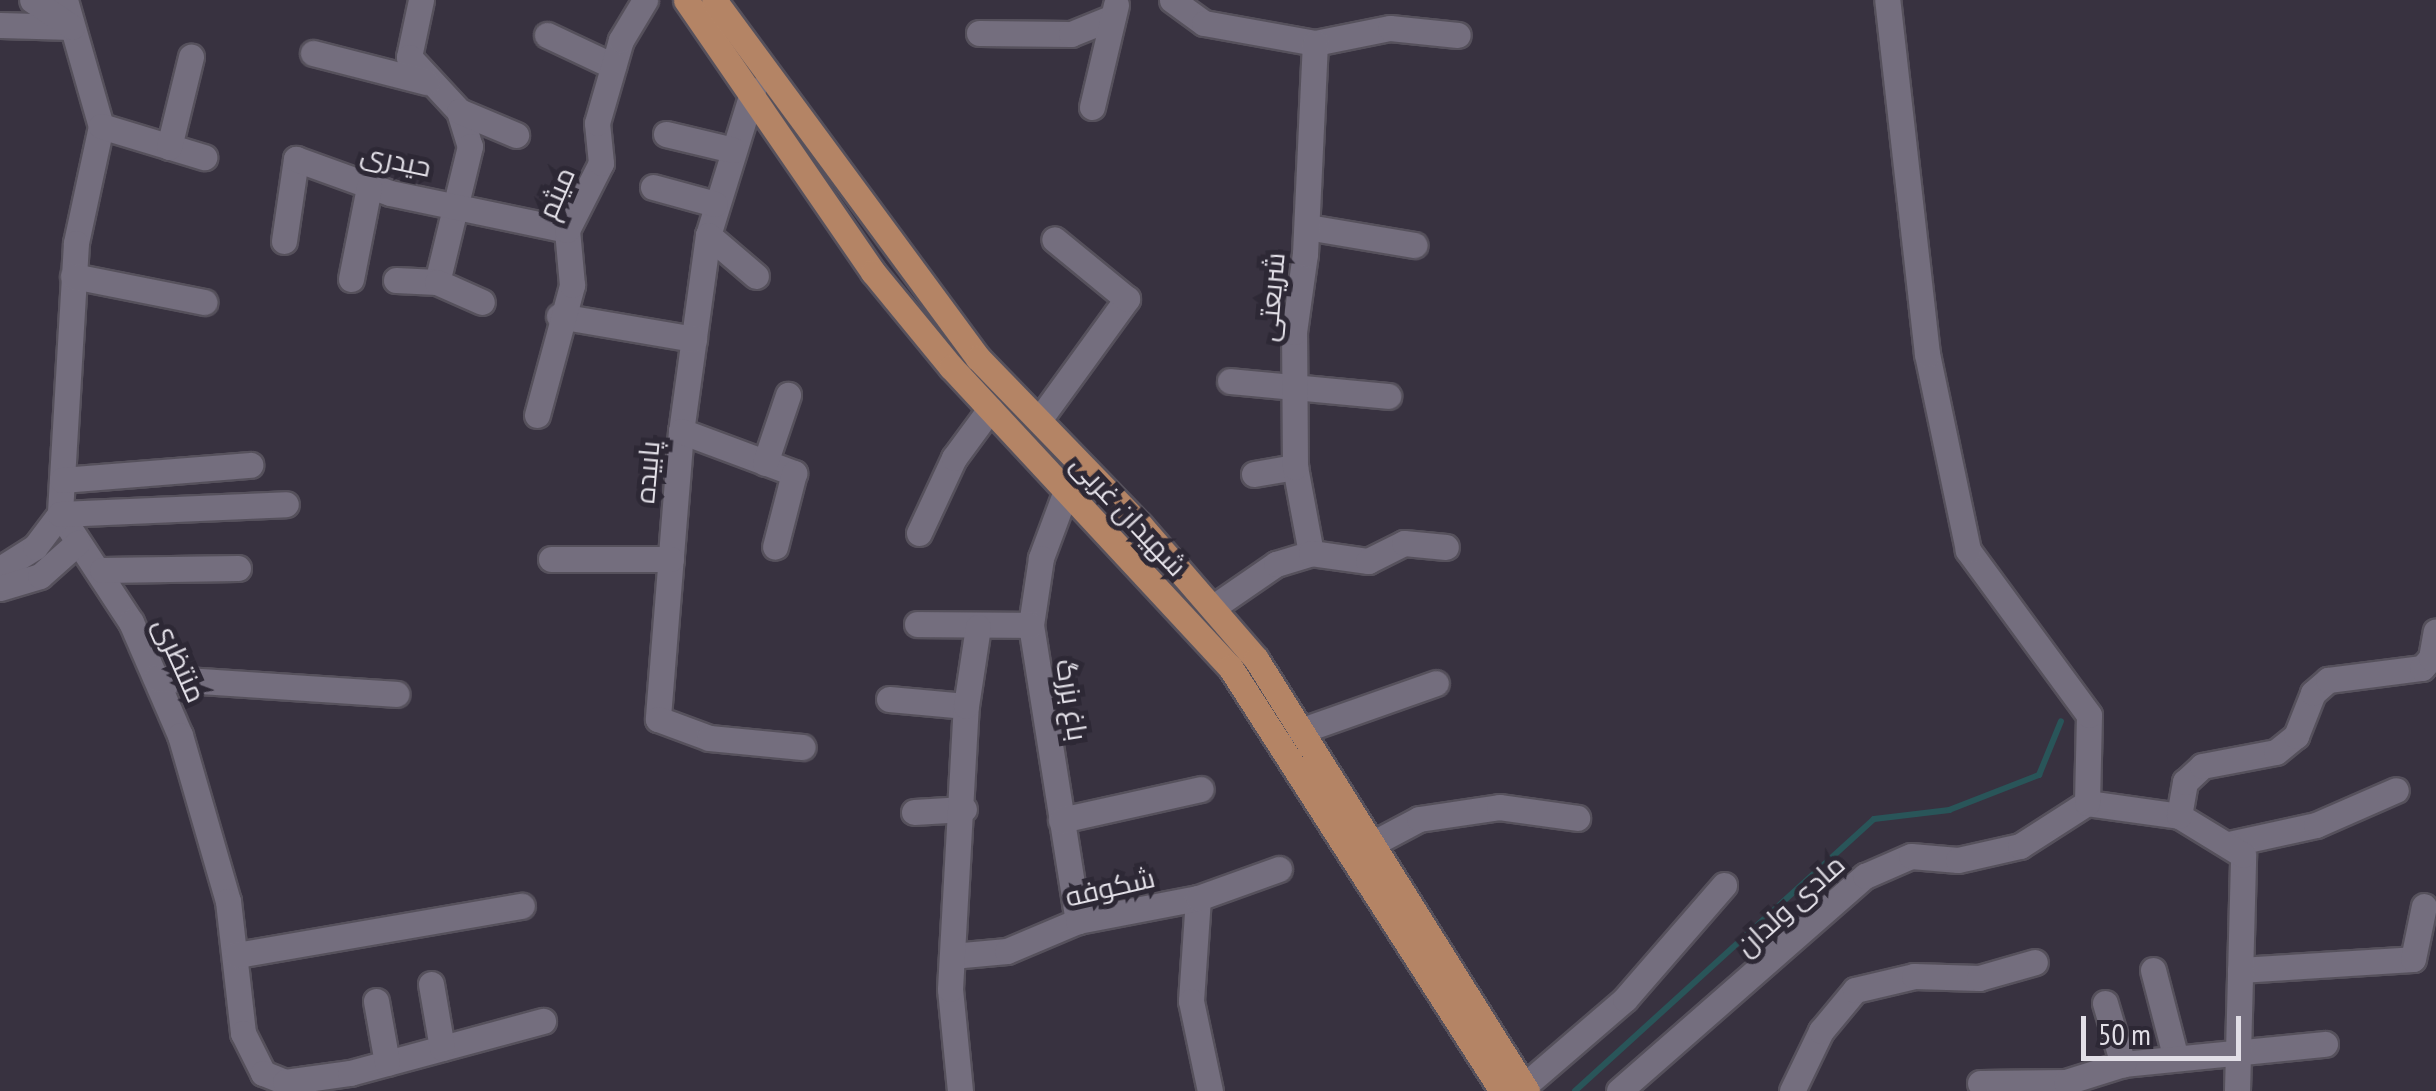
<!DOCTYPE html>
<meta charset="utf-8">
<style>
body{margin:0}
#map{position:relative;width:2436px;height:1091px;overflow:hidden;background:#383240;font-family:"PT Sans Narrow",Cairo,sans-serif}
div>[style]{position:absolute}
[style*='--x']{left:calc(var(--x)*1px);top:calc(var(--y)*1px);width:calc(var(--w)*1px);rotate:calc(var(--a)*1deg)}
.stream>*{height:6px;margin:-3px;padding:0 3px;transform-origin:3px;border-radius:3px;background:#295559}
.roads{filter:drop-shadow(2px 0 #56515c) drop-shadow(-2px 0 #56515c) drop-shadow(0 2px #56515c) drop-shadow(0 -2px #56515c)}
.minor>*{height:25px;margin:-12.5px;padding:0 12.5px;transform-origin:12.5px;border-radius:12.5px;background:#746e7e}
.major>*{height:25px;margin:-12.5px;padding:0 12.5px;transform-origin:12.5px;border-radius:12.5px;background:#b48465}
span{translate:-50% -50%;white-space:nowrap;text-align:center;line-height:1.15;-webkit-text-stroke:10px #2d2835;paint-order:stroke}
.street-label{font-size:28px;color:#e2dfe7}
.scale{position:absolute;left:2081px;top:1016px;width:160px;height:45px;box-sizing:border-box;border:5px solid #e2dfe7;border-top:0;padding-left:12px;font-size:30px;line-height:35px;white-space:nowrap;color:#e2dfe7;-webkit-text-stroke:8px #2d2835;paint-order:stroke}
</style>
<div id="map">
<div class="stream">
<i style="--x:1575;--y:1091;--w:404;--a:-42.3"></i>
<i style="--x:1874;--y:819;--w:76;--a:-6.8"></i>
<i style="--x:1949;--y:810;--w:97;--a:-21.3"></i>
<i style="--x:2039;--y:775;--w:58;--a:-67.8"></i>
</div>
<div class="roads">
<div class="minor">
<i style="--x:65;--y:0;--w:131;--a:74.1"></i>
<i style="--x:101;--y:126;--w:120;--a:102.1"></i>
<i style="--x:76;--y:243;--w:271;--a:93.4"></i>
<i style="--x:60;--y:514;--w:129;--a:56.7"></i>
<i style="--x:131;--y:622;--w:123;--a:66.6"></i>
<i style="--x:180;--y:735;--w:173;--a:73.9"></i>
<i style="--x:228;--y:901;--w:133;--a:83.5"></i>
<i style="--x:243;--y:1033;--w:45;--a:63.4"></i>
<i style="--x:263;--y:1073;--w:24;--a:22"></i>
<i style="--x:285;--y:1082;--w:66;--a:-7.9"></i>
<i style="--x:350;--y:1073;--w:200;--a:-15.1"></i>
<i style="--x:421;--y:0;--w:58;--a:101.9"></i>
<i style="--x:409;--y:57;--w:74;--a:47.2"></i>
<i style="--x:459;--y:111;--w:37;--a:73"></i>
<i style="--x:470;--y:146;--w:140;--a:103.6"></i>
<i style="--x:1172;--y:0;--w:39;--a:36"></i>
<i style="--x:1204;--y:23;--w:113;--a:10.2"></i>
<i style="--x:1315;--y:43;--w:76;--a:-11.3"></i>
<i style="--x:1390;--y:28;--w:68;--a:5.9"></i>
<i style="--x:0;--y:25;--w:72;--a:1.6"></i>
<i style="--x:72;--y:27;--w:48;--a:-146"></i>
<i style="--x:979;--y:33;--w:92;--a:0.6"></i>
<i style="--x:1071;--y:34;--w:45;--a:-22"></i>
<i style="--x:547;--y:35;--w:73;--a:25.2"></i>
<i style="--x:313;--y:53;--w:117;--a:14.4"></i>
<i style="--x:753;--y:90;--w:152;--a:107.2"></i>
<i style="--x:708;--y:235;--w:198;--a:97.8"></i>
<i style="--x:681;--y:431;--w:289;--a:94.6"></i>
<i style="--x:658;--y:719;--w:54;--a:20.4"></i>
<i style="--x:709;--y:738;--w:94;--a:5.5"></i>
<i style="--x:1092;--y:107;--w:105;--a:-76.8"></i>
<i style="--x:459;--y:111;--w:62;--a:22.8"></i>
<i style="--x:101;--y:126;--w:108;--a:16.8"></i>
<i style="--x:666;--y:134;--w:69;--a:13.4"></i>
<i style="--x:169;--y:147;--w:93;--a:-76.3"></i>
<i style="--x:653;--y:187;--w:64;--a:15.3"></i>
<i style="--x:1307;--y:227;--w:109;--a:9.5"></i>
<i style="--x:708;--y:235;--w:63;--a:40.5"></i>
<i style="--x:284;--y:241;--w:83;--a:-81.7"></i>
<i style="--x:296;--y:159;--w:100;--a:19.9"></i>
<i style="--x:390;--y:193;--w:181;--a:11.8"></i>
<i style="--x:73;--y:276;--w:134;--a:11.2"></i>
<i style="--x:351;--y:279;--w:94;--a:-78.9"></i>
<i style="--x:396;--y:280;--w:41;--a:2.8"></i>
<i style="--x:437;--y:282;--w:49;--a:24"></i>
<i style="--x:559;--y:316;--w:137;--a:9.7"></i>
<i style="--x:1230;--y:381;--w:159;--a:5.4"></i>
<i style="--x:537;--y:415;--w:135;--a:-74.9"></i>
<i style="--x:572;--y:285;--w:55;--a:-95.2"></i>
<i style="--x:567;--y:230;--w:75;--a:-63.1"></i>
<i style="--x:601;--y:163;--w:40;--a:-95.7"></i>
<i style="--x:597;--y:123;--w:86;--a:-73.9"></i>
<i style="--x:621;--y:40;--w:47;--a:-59"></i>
<i style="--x:1039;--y:420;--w:150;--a:-54"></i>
<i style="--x:1127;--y:299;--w:94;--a:-140.6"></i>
<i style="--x:681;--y:431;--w:121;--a:20.4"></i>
<i style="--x:794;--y:473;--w:76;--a:104.4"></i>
<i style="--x:765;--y:463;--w:72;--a:-71.3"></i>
<i style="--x:1254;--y:474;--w:42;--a:-9.7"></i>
<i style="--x:62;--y:480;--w:189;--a:-4.6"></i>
<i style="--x:1066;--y:491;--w:72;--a:110.5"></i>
<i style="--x:1041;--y:558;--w:68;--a:98.5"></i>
<i style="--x:1031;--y:625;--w:300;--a:81"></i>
<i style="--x:919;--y:533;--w:83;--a:-65"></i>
<i style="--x:954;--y:458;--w:61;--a:-53.7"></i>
<i style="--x:1311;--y:553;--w:87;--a:-100.5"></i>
<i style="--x:1295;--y:467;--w:135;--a:-90.4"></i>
<i style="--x:1294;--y:332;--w:79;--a:-82"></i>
<i style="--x:1305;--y:254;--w:211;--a:-87.3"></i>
<i style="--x:551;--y:559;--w:120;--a:0"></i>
<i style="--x:0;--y:569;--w:41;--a:-32.2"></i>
<i style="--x:35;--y:547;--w:41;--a:-52.9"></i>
<i style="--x:60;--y:514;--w:226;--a:-2.5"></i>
<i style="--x:102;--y:570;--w:136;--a:-0.8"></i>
<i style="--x:0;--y:588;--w:42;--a:-16.7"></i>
<i style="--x:40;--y:576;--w:50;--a:-41.7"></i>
<i style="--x:1212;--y:608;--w:78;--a:-34.5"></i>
<i style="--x:1276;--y:564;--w:37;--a:-17"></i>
<i style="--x:1311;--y:553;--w:58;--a:8"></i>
<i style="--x:1368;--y:561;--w:40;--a:-26.6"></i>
<i style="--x:1404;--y:543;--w:42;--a:5.4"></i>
<i style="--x:917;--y:624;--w:114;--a:0.5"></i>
<i style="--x:156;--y:678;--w:241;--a:3.8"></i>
<i style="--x:889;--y:699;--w:77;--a:5.2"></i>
<i style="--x:1300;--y:731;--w:144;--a:-19.4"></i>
<i style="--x:2087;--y:803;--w:93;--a:8"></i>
<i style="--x:914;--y:812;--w:50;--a:-3.4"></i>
<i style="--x:1061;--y:820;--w:143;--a:-12.5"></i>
<i style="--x:2229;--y:844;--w:89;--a:-12.3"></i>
<i style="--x:2316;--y:825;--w:87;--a:-23.6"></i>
<i style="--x:1370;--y:845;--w:55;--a:-28"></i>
<i style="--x:1419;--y:819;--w:81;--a:-8.5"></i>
<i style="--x:1499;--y:807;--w:79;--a:8"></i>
<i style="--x:1198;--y:898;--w:103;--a:93.9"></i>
<i style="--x:1191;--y:1001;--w:92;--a:78.1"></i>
<i style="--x:237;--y:955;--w:289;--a:-9.8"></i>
<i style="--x:952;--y:956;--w:55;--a:-5.2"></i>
<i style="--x:1007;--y:951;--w:77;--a:-22.9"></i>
<i style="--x:1078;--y:921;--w:122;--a:-10.9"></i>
<i style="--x:1198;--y:898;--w:86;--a:-19.7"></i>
<i style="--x:2153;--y:970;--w:88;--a:75.5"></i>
<i style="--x:2240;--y:970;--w:173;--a:-3.6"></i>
<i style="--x:2413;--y:959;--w:54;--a:-78.3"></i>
<i style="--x:431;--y:984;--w:65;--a:80.2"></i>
<i style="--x:376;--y:1001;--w:63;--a:79.9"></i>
<i style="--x:2105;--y:1003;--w:64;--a:73.6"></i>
<i style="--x:2123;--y:1064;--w:203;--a:-5.7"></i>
<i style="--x:1980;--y:1083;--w:86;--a:-0.7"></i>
<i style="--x:2066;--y:1082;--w:60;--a:-17.5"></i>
<i style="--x:1524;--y:1086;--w:133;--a:-40.7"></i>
<i style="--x:1625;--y:999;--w:151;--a:-49"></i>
<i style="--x:960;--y:1091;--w:102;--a:-95.6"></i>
<i style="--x:950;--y:989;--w:283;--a:-86.8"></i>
<i style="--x:966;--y:706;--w:80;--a:-81.4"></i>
<i style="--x:1619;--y:1091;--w:327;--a:-41.2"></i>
<i style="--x:1865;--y:876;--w:50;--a:-23.5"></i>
<i style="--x:1911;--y:856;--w:47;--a:4.9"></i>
<i style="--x:1958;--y:860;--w:64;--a:-12.7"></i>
<i style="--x:2020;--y:846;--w:80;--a:-32.7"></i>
<i style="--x:2087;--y:803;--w:88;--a:-88.7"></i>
<i style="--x:2089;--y:715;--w:205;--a:-126.3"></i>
<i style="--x:1968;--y:550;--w:200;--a:-101.8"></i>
<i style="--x:1927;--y:354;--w:356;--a:-96.4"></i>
<i style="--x:1792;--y:1091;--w:67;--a:-64.2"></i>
<i style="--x:1821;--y:1031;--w:53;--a:-50.3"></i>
<i style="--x:1855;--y:990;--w:61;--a:-13.3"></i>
<i style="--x:1914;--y:976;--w:65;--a:1.8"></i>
<i style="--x:1979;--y:978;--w:58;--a:-15.9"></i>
<i style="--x:2237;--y:1091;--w:236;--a:-88.5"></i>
<i style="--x:2243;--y:855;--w:75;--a:-148.6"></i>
<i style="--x:2179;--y:816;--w:35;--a:-80"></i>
<i style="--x:2185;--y:782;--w:23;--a:-43"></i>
<i style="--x:2202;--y:766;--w:75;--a:-10.7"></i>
<i style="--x:2276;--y:752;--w:26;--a:-39"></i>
<i style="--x:2296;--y:736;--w:46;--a:-68.4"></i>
<i style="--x:2313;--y:693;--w:20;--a:-41"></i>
<i style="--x:2328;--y:680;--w:95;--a:-7.3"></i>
<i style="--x:2422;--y:668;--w:13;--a:-48"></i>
<i style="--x:2431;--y:658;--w:27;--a:-80"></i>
</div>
<div class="major">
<i style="--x:686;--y:0;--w:330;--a:55.5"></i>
<i style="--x:873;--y:272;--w:123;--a:50.6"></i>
<i style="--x:951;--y:367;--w:410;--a:47.1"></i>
<i style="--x:1230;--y:667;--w:504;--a:57.32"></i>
<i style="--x:714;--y:0;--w:445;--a:53.6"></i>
<i style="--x:978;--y:358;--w:233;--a:45.9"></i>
<i style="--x:1140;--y:525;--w:177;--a:49.1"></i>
<i style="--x:1256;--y:659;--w:510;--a:57.9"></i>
</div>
</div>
<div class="street-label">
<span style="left:396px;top:160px;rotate:12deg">حیدری</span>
<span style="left:556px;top:193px;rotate:-67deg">میثم</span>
<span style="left:1271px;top:297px;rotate:-85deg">شریعتی</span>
<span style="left:647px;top:472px;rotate:-85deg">پابیده</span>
<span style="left:1129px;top:515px;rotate:47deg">شهیدان غربی</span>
<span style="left:180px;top:660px;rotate:66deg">منتظری</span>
<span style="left:1072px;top:700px;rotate:81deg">باغ بزرگ</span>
<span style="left:1110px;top:887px;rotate:-13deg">شکوفه</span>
<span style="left:1790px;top:905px;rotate:-42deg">مادی ولدان</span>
</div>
<div class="scale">50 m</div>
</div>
